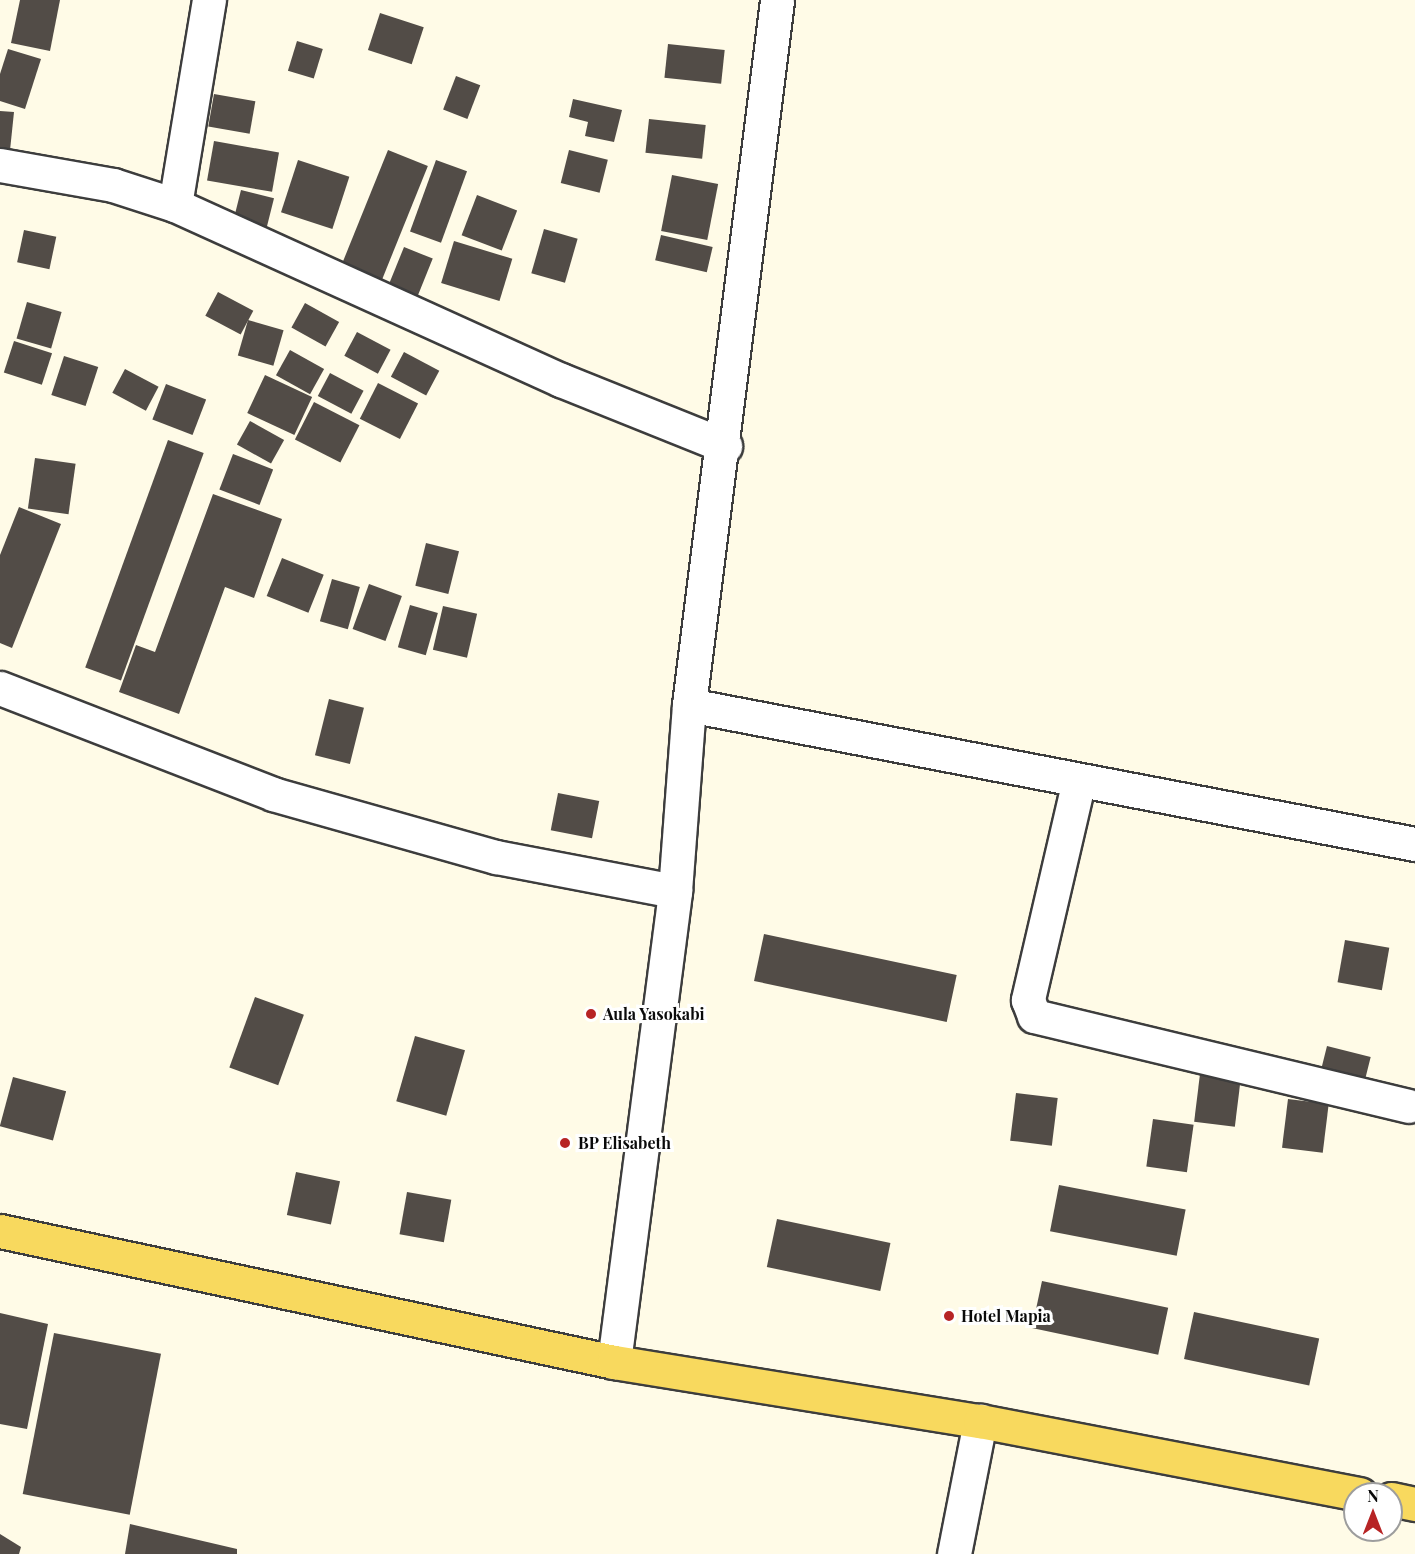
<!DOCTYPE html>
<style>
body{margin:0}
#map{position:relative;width:1415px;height:1554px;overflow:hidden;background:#fffbe7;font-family:"Playfair Display",serif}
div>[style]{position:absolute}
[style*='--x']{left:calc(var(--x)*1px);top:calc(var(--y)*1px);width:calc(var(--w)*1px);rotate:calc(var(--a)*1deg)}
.building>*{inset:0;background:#524c47;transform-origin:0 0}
.roads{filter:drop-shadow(2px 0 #3d3d3d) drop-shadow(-2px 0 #3d3d3d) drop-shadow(0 2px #3d3d3d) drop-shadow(0 -2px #3d3d3d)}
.minor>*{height:33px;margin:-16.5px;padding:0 16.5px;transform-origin:16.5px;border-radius:16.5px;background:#fff}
.primary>*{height:33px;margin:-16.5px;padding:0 16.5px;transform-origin:16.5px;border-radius:16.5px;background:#f8d95e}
.dots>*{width:16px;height:16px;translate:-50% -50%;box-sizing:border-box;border:3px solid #fff;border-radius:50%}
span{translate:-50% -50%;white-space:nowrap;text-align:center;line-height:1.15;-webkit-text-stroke:6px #fff;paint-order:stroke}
.poi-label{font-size:16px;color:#0a0a0a;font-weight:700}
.left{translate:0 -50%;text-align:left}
.north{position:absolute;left:1343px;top:1482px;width:60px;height:60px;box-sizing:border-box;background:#fff;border:2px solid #9d9d9d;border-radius:50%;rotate:0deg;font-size:16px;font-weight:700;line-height:24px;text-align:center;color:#0a0a0a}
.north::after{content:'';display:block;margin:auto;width:21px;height:27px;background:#b72425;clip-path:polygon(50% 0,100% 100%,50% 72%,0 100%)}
</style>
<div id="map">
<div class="building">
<i style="clip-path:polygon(20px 0,60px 0,50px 51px,11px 43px)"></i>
<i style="left:380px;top:13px;width:46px;height:39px;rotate:18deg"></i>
<i style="left:297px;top:41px;width:27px;height:31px;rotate:17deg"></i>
<i style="left:668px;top:44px;width:57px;height:34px;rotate:6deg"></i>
<i style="clip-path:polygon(8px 49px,41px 59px,25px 109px,0 101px,0 74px)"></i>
<i style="left:456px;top:76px;width:26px;height:36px;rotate:21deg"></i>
<i style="left:214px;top:94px;width:42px;height:33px;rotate:10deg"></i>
<i style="clip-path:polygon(573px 99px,622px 110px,614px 142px,585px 136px,588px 122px,569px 117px)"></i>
<i style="clip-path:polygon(0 111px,14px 112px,9px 160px,0 160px)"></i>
<i style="left:649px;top:119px;width:57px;height:34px;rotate:6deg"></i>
<i style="left:214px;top:141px;width:66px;height:40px;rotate:10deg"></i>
<i style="left:388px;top:150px;width:43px;height:130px;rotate:22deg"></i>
<i style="left:569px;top:150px;width:40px;height:34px;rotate:14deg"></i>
<i style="left:298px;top:160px;width:54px;height:55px;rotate:18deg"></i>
<i style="left:436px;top:160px;width:33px;height:76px;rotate:20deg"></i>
<i style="left:672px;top:175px;width:47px;height:57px;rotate:11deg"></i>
<i style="left:241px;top:190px;width:34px;height:37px;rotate:14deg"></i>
<i style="left:477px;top:195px;width:43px;height:43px;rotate:21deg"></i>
<i style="left:544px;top:229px;width:35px;height:46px;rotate:16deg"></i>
<i style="left:24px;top:230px;width:33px;height:33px;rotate:12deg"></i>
<i style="left:661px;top:235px;width:53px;height:26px;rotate:13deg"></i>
<i style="left:454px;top:241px;width:61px;height:44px;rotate:17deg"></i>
<i style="left:404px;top:247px;width:31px;height:51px;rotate:22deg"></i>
<i style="left:218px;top:292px;width:40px;height:27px;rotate:28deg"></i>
<i style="left:27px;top:302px;width:36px;height:38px;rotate:16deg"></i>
<i style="left:305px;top:303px;width:39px;height:28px;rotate:29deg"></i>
<i style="left:248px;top:320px;width:37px;height:37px;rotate:16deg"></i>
<i style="left:357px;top:332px;width:38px;height:27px;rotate:28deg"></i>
<i style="left:14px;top:341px;width:40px;height:33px;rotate:18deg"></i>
<i style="left:290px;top:350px;width:39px;height:29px;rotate:29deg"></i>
<i style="left:404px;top:352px;width:40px;height:28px;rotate:28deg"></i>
<i style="left:64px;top:356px;width:36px;height:41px;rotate:18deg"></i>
<i style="left:125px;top:369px;width:38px;height:27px;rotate:28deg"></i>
<i style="left:330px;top:373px;width:38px;height:26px;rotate:28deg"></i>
<i style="left:265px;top:375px;width:52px;height:42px;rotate:25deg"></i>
<i style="left:378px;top:383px;width:45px;height:40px;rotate:27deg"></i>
<i style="left:166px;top:384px;width:43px;height:38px;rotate:21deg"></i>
<i style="left:314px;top:402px;width:51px;height:42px;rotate:27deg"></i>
<i style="left:250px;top:421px;width:39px;height:27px;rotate:29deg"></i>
<i style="left:168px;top:440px;width:38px;height:242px;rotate:20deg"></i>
<i style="left:233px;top:454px;width:43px;height:38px;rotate:21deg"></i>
<i style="left:35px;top:458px;width:41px;height:51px;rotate:8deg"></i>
<i style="clip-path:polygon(213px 494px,282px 519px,254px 598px,225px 587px,179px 714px,119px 692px,136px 645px,155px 652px)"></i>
<i style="clip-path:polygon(19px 507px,61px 524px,12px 648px,0 643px,0 555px)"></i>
<i style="left:426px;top:543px;width:34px;height:44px;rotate:14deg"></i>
<i style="left:282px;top:558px;width:45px;height:41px;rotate:22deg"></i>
<i style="left:332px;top:579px;width:29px;height:44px;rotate:16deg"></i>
<i style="left:369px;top:584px;width:35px;height:48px;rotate:20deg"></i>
<i style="left:410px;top:605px;width:29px;height:44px;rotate:16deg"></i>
<i style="left:443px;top:606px;width:35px;height:45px;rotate:13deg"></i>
<i style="left:329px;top:699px;width:36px;height:58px;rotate:14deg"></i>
<i style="left:558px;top:793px;width:42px;height:38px;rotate:11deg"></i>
<i style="left:764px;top:934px;width:197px;height:48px;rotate:12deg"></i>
<i style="left:1345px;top:940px;width:45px;height:43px;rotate:10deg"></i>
<i style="left:255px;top:997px;width:52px;height:75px;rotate:20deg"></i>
<i style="left:415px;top:1036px;width:52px;height:68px;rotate:16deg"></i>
<i style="left:1327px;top:1046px;width:45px;height:32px;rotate:14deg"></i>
<i style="left:1200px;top:1074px;width:41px;height:48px;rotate:7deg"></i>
<i style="left:13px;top:1077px;width:55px;height:51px;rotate:15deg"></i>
<i style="left:1016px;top:1093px;width:42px;height:48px;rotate:7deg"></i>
<i style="left:1288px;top:1099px;width:41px;height:49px;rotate:7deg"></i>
<i style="left:1153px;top:1119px;width:41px;height:48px;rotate:8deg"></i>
<i style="left:296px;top:1172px;width:45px;height:44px;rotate:12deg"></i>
<i style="left:1059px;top:1185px;width:129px;height:47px;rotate:11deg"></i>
<i style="left:407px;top:1192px;width:45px;height:43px;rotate:10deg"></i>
<i style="left:777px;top:1219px;width:116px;height:49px;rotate:12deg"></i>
<i style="left:1042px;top:1281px;width:129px;height:48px;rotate:12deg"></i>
<i style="left:1194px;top:1312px;width:128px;height:48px;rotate:12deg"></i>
<i style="clip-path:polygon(0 1313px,48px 1324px,27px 1429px,0 1424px)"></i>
<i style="left:54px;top:1333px;width:109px;height:164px;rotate:11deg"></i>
<i style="clip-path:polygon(130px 1524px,237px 1549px,237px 1554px,125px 1554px)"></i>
<i style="clip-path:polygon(0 1534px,21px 1547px,19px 1554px,0 1554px)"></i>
</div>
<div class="roads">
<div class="minor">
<i style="--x:0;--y:165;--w:115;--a:10"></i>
<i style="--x:113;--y:185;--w:65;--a:17.9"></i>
<i style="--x:175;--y:205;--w:424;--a:24.4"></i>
<i style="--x:561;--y:380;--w:177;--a:21.9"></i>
<i style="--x:175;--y:205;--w:208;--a:-80.6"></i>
<i style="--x:0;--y:688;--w:293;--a:21.2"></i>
<i style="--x:273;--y:794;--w:232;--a:15.8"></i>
<i style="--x:496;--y:857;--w:182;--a:10.8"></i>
<i style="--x:689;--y:705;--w:739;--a:10.84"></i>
<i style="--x:1079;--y:780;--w:226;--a:103.1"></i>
<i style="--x:1028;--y:1000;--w:17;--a:69"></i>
<i style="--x:1034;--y:1016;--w:385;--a:13.5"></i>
<i style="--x:614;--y:1362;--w:475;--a:-82.6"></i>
<i style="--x:675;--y:891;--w:187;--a:-85.7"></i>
<i style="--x:689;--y:705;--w:710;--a:-82.88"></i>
<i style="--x:954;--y:1554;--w:136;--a:-78.9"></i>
</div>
<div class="primary">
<i style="--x:0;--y:1231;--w:628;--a:12.04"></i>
<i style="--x:614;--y:1362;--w:371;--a:9.2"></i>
<i style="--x:980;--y:1421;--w:387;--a:10.9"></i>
<i style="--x:1391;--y:1499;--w:25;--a:12"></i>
</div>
</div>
<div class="dots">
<i style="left:591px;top:1014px;background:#b72425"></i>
<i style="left:565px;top:1143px;background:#b72425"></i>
<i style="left:949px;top:1316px;background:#b72425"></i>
</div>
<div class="poi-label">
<span class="left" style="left:603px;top:1014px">Aula Yasokabi</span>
<span class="left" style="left:578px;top:1143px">BP Elisabeth</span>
<span class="left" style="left:961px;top:1316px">Hotel Mapia</span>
</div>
<div class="north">N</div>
</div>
